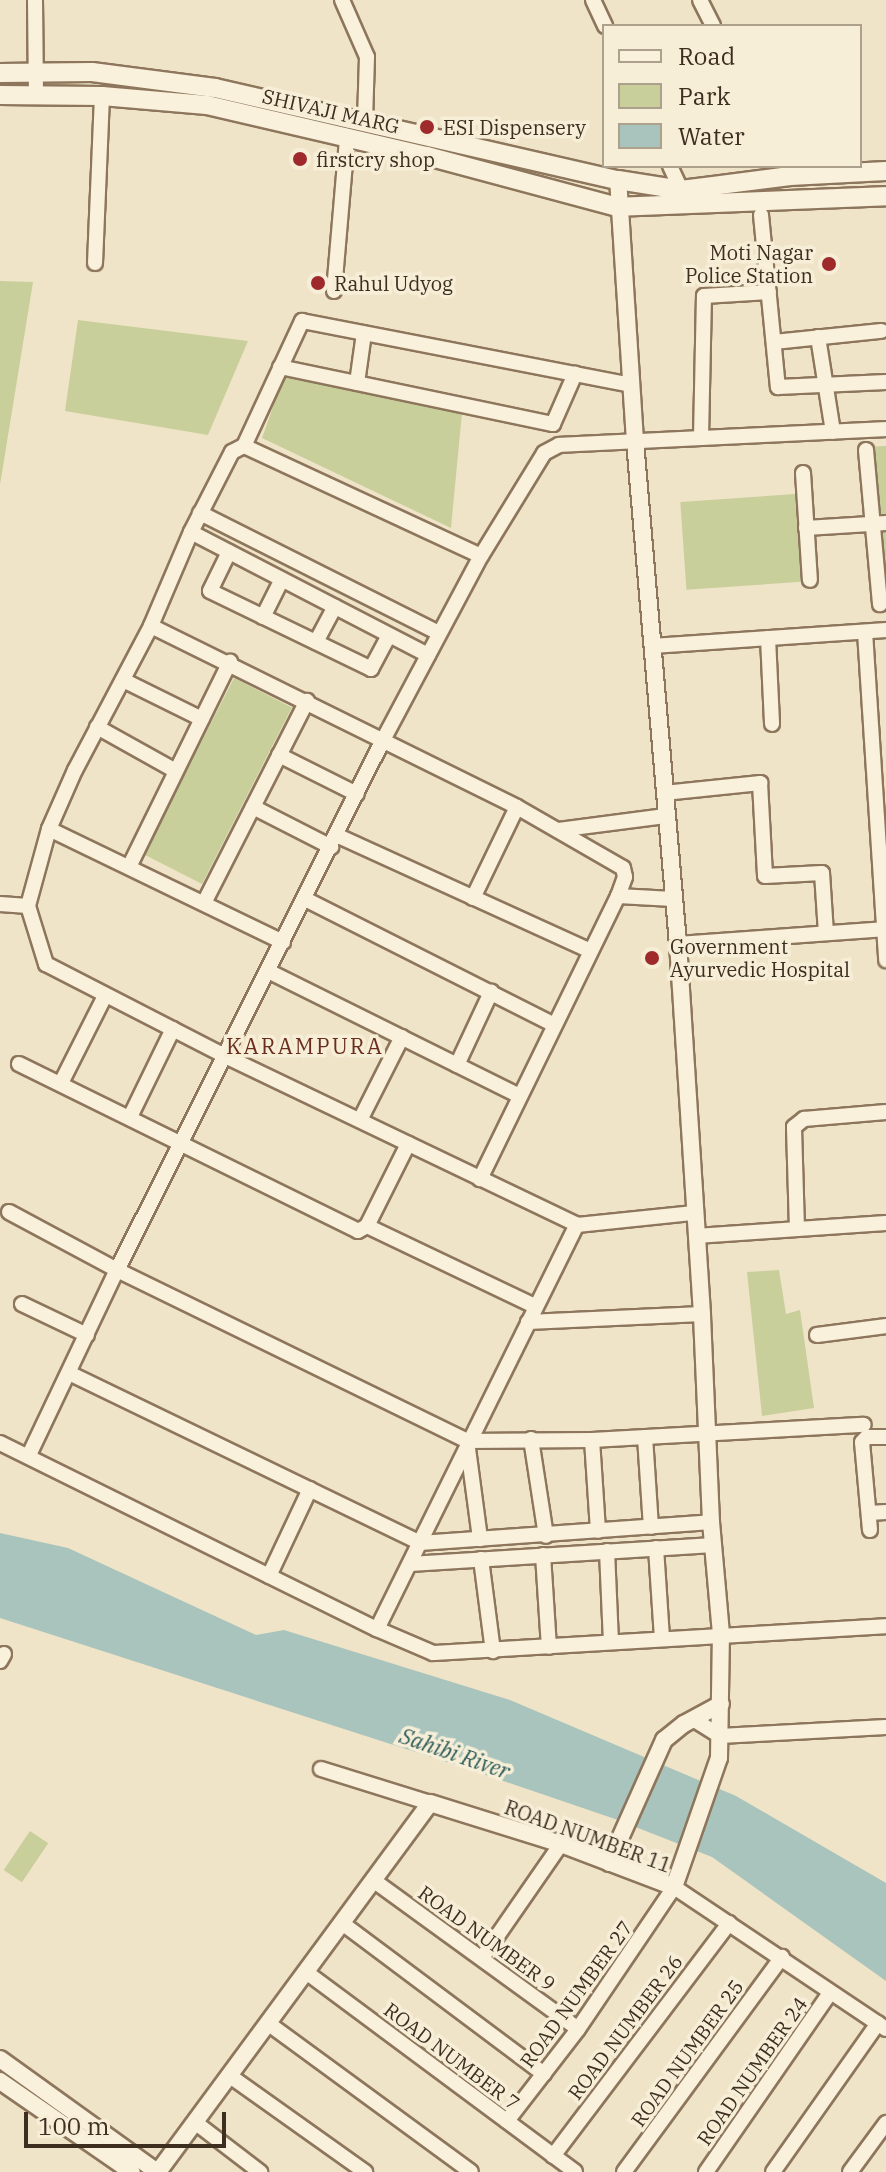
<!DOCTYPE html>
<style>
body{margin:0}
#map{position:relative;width:886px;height:2172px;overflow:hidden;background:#f0e4c8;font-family:"IBM Plex Serif",serif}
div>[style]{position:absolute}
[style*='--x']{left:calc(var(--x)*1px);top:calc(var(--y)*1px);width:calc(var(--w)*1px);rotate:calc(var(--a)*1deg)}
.green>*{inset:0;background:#c9cf9b;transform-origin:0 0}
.water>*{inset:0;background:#a9c4bc}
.roads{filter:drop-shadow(2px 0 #8d765c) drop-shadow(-2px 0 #8d765c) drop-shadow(0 2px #8d765c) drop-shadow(0 -2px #8d765c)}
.minor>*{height:14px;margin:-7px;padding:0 7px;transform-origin:7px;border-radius:7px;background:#faf1dc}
.tertiary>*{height:16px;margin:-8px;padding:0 8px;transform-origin:8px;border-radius:8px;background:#faf1dc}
.secondary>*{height:18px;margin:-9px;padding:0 9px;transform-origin:9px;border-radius:9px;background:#faf1dc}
.dots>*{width:22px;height:22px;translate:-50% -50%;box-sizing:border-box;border:4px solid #f7eed8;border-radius:50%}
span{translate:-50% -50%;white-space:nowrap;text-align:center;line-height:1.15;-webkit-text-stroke:7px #f7eed8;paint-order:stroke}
.street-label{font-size:20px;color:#3d2e20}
.poi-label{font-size:20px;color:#3d2e20}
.left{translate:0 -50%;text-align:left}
.right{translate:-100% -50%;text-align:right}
.neighbourhood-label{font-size:22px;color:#6b2e1e;letter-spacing:2px}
.water-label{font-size:22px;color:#2f5d5a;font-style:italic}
.legend{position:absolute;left:602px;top:24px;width:260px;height:144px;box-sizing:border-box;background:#f7eed8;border:2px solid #ada18e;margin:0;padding:10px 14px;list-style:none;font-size:24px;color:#3d2e20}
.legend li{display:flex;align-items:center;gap:16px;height:40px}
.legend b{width:40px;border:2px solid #ada18e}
.scale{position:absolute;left:24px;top:2112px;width:202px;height:36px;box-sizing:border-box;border:4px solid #3d2e20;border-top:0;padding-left:10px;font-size:24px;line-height:28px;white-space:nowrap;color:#3d2e20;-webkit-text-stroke:6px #f7eed8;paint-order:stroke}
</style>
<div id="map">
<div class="green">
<i style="clip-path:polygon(0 281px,33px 282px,0 485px)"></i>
<i style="clip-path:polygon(78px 320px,248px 341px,208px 435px,65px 411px)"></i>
<i style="clip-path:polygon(285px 373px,462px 413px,451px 528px,262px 438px)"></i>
<i style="clip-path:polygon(886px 446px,886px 612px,877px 612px,862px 447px)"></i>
<i style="left:795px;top:494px;width:88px;height:115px;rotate:86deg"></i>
<i style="left:234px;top:678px;width:65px;height:198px;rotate:27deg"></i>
<i style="clip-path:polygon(779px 1270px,786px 1314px,800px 1310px,814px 1408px,762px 1416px,747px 1272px)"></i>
<i style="left:30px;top:1831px;width:22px;height:47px;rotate:34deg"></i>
</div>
<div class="water">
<i style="clip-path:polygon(0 1533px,68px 1548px,256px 1635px,284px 1630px,510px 1700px,736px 1796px,886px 1883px,886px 1981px,712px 1857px,615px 1819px,465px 1768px,0 1618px)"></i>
</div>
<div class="roads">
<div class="minor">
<i style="--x:35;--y:0;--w:95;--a:89.4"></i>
<i style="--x:342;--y:0;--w:62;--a:66.3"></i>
<i style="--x:367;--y:57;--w:65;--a:91.8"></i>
<i style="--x:593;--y:0;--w:29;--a:65"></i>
<i style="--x:700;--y:0;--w:29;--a:63"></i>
<i style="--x:670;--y:166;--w:26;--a:65"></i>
<i style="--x:761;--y:215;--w:173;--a:84.4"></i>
<i style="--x:778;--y:387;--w:108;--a:-2.7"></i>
<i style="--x:95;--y:263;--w:167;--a:-87.6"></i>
<i style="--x:334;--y:291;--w:154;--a:-85.1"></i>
<i style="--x:818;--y:337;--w:96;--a:81"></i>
<i style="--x:774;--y:342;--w:108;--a:-5.9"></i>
<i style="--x:280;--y:367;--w:279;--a:11.8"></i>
<i style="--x:553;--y:424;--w:55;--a:-66.3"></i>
<i style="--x:357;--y:383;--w:50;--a:-82"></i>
<i style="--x:701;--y:438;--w:142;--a:-88.8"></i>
<i style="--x:704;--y:296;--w:65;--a:-3.5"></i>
<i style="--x:244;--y:446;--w:138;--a:-65.1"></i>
<i style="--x:302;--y:321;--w:335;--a:11"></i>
<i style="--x:866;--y:450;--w:155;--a:84.8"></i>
<i style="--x:803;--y:473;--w:107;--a:86.3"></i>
<i style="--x:200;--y:513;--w:267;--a:26.7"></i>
<i style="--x:806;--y:528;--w:80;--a:-3.6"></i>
<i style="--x:191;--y:532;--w:90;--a:-62.9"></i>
<i style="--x:232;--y:452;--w:13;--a:-27"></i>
<i style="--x:244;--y:446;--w:261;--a:24.9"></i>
<i style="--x:229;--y:552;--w:43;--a:116"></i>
<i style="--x:210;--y:591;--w:179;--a:25.8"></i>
<i style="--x:371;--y:669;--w:38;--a:-62"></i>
<i style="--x:263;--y:617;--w:42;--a:-63.4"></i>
<i style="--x:151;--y:626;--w:408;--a:26.3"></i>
<i style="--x:517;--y:807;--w:122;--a:29.9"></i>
<i style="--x:623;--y:868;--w:9;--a:77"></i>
<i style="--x:625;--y:877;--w:20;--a:110"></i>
<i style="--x:618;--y:896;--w:315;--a:116"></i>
<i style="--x:865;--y:632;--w:329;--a:86.3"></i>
<i style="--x:768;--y:638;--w:86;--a:87.3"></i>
<i style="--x:316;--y:642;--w:40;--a:-62"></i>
<i style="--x:652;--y:646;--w:235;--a:-3.9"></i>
<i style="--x:428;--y:655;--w:267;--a:-152.6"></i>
<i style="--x:191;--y:532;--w:102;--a:113.1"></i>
<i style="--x:151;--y:626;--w:163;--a:117.8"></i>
<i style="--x:75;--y:770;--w:64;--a:113.8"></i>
<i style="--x:49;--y:829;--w:80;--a:105.3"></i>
<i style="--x:28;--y:906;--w:61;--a:72.8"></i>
<i style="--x:46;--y:964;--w:201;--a:27.2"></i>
<i style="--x:225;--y:1056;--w:390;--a:25.6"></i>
<i style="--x:577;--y:1225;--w:118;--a:-5.9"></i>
<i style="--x:123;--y:680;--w:88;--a:26.3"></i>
<i style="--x:97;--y:727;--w:90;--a:29.1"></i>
<i style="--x:279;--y:755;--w:87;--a:26.6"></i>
<i style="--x:664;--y:793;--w:97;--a:-5.9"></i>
<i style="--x:760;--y:783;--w:93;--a:86.9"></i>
<i style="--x:765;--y:876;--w:57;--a:-3"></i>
<i style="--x:822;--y:873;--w:60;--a:86.2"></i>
<i style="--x:253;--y:807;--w:88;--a:27.1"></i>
<i style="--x:49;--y:829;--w:260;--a:25.8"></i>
<i style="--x:558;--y:830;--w:109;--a:-7.4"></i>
<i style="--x:336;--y:835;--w:279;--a:24.5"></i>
<i style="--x:129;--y:867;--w:229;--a:-63.8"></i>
<i style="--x:618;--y:896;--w:55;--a:3.1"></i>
<i style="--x:473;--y:898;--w:101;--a:-64.2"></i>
<i style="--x:305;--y:899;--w:279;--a:26.8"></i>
<i style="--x:204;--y:903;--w:227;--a:-63"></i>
<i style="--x:0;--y:904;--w:28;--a:4"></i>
<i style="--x:678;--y:944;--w:209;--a:-4.1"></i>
<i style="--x:268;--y:971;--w:281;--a:26.4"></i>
<i style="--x:19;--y:1064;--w:378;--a:26.2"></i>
<i style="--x:358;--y:1231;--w:10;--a:-29"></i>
<i style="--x:367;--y:1226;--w:92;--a:-63.4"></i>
<i style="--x:457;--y:1065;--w:81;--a:-65"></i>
<i style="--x:61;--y:1083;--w:97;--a:-63.2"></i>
<i style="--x:130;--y:1117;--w:98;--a:-64"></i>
<i style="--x:360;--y:1120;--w:93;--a:-63.2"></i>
<i style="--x:9;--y:1212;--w:123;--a:28.2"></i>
<i style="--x:117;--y:1270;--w:390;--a:26"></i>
<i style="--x:467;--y:1441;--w:125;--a:-0.5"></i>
<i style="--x:592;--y:1440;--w:272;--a:-3.2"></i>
<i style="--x:367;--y:1226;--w:186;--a:25.5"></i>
<i style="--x:797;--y:1229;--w:102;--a:-91.7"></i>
<i style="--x:794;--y:1127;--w:13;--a:-39"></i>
<i style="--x:804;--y:1119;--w:82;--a:-4.9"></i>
<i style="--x:696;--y:1236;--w:190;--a:-3.9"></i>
<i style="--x:22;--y:1304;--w:72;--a:25.5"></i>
<i style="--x:528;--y:1322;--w:174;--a:-2.6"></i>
<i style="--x:817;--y:1335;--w:70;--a:-7.4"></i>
<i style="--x:69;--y:1373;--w:390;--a:25.8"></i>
<i style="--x:420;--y:1543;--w:292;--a:-4.1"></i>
<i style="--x:645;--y:1437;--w:90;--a:86.2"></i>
<i style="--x:531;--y:1439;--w:98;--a:81.2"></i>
<i style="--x:592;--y:1440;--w:91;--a:86.2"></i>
<i style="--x:467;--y:1441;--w:99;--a:82.4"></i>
<i style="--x:0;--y:1443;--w:420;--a:26.3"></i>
<i style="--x:377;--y:1629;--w:61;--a:23.2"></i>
<i style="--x:433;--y:1653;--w:454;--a:-3.4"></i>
<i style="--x:29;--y:1455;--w:205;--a:-64.6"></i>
<i style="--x:117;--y:1270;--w:593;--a:-63.35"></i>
<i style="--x:383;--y:740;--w:208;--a:-62"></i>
<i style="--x:481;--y:556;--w:121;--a:-58.5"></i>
<i style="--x:544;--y:453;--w:17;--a:-28"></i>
<i style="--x:559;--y:445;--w:327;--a:-2.8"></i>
<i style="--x:869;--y:1513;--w:17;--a:-3"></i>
<i style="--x:870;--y:1530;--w:88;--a:-95.2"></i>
<i style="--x:862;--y:1442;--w:7;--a:-45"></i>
<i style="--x:867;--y:1437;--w:19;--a:0"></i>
<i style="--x:656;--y:1548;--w:91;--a:86.2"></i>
<i style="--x:607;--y:1551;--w:91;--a:87.5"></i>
<i style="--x:543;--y:1555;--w:92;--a:86.3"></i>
<i style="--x:481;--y:1559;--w:93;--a:82.6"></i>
<i style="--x:410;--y:1564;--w:304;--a:-3.6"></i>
<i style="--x:269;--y:1576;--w:96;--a:-64.8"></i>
<i style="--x:377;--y:1629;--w:451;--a:-63.7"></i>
<i style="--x:0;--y:1661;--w:8;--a:-60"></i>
<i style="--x:693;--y:1719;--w:32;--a:32"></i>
<i style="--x:720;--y:1736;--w:166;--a:-3.1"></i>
<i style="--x:321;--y:1769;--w:114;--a:17.3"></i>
<i style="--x:373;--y:1880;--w:253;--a:36"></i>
<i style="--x:342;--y:1923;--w:252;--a:36.8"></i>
<i style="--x:482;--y:1958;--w:139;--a:-55.3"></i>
<i style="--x:306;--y:1972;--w:335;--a:36.6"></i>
<i style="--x:269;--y:2024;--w:250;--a:36.2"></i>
<i style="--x:230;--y:2076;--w:166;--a:35.4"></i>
<i style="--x:507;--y:2121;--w:116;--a:-52.3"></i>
<i style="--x:578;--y:2029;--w:171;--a:-55.9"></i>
<i style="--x:674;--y:1887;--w:255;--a:33.8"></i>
<i style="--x:196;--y:2123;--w:81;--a:37.4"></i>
<i style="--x:553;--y:2156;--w:292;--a:-52.9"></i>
<i style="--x:624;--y:2172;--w:267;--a:-53.7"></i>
<i style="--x:706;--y:2172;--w:218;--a:-55.3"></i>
<i style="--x:773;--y:2172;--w:182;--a:-54.8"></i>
<i style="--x:850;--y:2172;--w:61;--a:-53.7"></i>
</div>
<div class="tertiary">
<i style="--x:609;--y:1863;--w:135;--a:-65.9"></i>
<i style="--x:664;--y:1740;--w:26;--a:-39"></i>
<i style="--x:684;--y:1724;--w:42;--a:-28.4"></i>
<i style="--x:0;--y:2059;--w:193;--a:35.7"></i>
<i style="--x:0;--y:2081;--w:160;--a:34.6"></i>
<i style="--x:158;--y:2172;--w:458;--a:-53.6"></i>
<i style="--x:430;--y:1803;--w:137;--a:17.4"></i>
<i style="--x:561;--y:1844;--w:121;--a:20.8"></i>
<i style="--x:674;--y:1887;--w:137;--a:-70.8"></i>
<i style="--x:719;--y:1758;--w:124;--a:-89.1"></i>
<i style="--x:721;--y:1634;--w:112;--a:-95.1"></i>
<i style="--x:711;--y:1522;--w:208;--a:-92.5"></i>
<i style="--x:702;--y:1314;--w:371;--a:-93.7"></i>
<i style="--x:678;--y:944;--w:505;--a:-94.89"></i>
<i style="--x:635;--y:441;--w:262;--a:-93.7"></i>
</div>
<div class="secondary">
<i style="--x:0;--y:73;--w:92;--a:-0.6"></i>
<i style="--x:92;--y:72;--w:124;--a:7.4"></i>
<i style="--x:215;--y:88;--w:413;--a:12.9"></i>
<i style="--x:618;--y:180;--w:64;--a:9"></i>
<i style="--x:681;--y:190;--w:110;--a:-7.3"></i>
<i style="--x:790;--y:176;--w:96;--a:-3"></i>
<i style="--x:0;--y:95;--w:102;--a:0.6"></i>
<i style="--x:102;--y:96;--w:105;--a:4.9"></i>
<i style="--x:207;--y:105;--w:226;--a:13.1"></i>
<i style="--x:427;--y:156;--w:197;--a:15"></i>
<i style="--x:617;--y:207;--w:269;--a:-2.3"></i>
</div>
</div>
<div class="dots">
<i style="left:427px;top:127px;background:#9e2a2b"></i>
<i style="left:300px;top:159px;background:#9e2a2b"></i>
<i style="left:829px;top:264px;background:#9e2a2b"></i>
<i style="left:318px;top:283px;background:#9e2a2b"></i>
<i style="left:652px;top:958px;background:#9e2a2b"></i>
</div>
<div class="street-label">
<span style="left:331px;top:111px;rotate:13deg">SHIVAJI MARG</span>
<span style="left:588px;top:1836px;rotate:20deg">ROAD NUMBER 11</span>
<span style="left:487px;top:1938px;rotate:36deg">ROAD NUMBER 9</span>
<span style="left:576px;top:1994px;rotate:-54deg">ROAD NUMBER 27</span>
<span style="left:625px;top:2027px;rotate:-53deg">ROAD NUMBER 26</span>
<span style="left:687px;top:2053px;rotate:-54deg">ROAD NUMBER 25</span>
<span style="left:452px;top:2056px;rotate:37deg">ROAD NUMBER 7</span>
<span style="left:752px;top:2071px;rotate:-55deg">ROAD NUMBER 24</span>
</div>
<div class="poi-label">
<span class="left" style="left:443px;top:127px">ESI Dispensery</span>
<span class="left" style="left:316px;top:159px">firstcry shop</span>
<span class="right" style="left:813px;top:264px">Moti Nagar<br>Police Station</span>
<span class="left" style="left:334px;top:283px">Rahul Udyog</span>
<span class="left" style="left:670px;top:958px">Government<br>Ayurvedic Hospital</span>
</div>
<div class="neighbourhood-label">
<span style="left:305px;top:1046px">KARAMPURA</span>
</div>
<div class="water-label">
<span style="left:455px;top:1753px;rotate:19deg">Sahibi River</span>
</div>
<ul class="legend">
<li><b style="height:10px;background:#faf1dc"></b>Road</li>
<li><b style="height:22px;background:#c9cf9b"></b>Park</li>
<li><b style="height:22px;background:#a9c4bc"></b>Water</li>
</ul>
<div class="scale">100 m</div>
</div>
